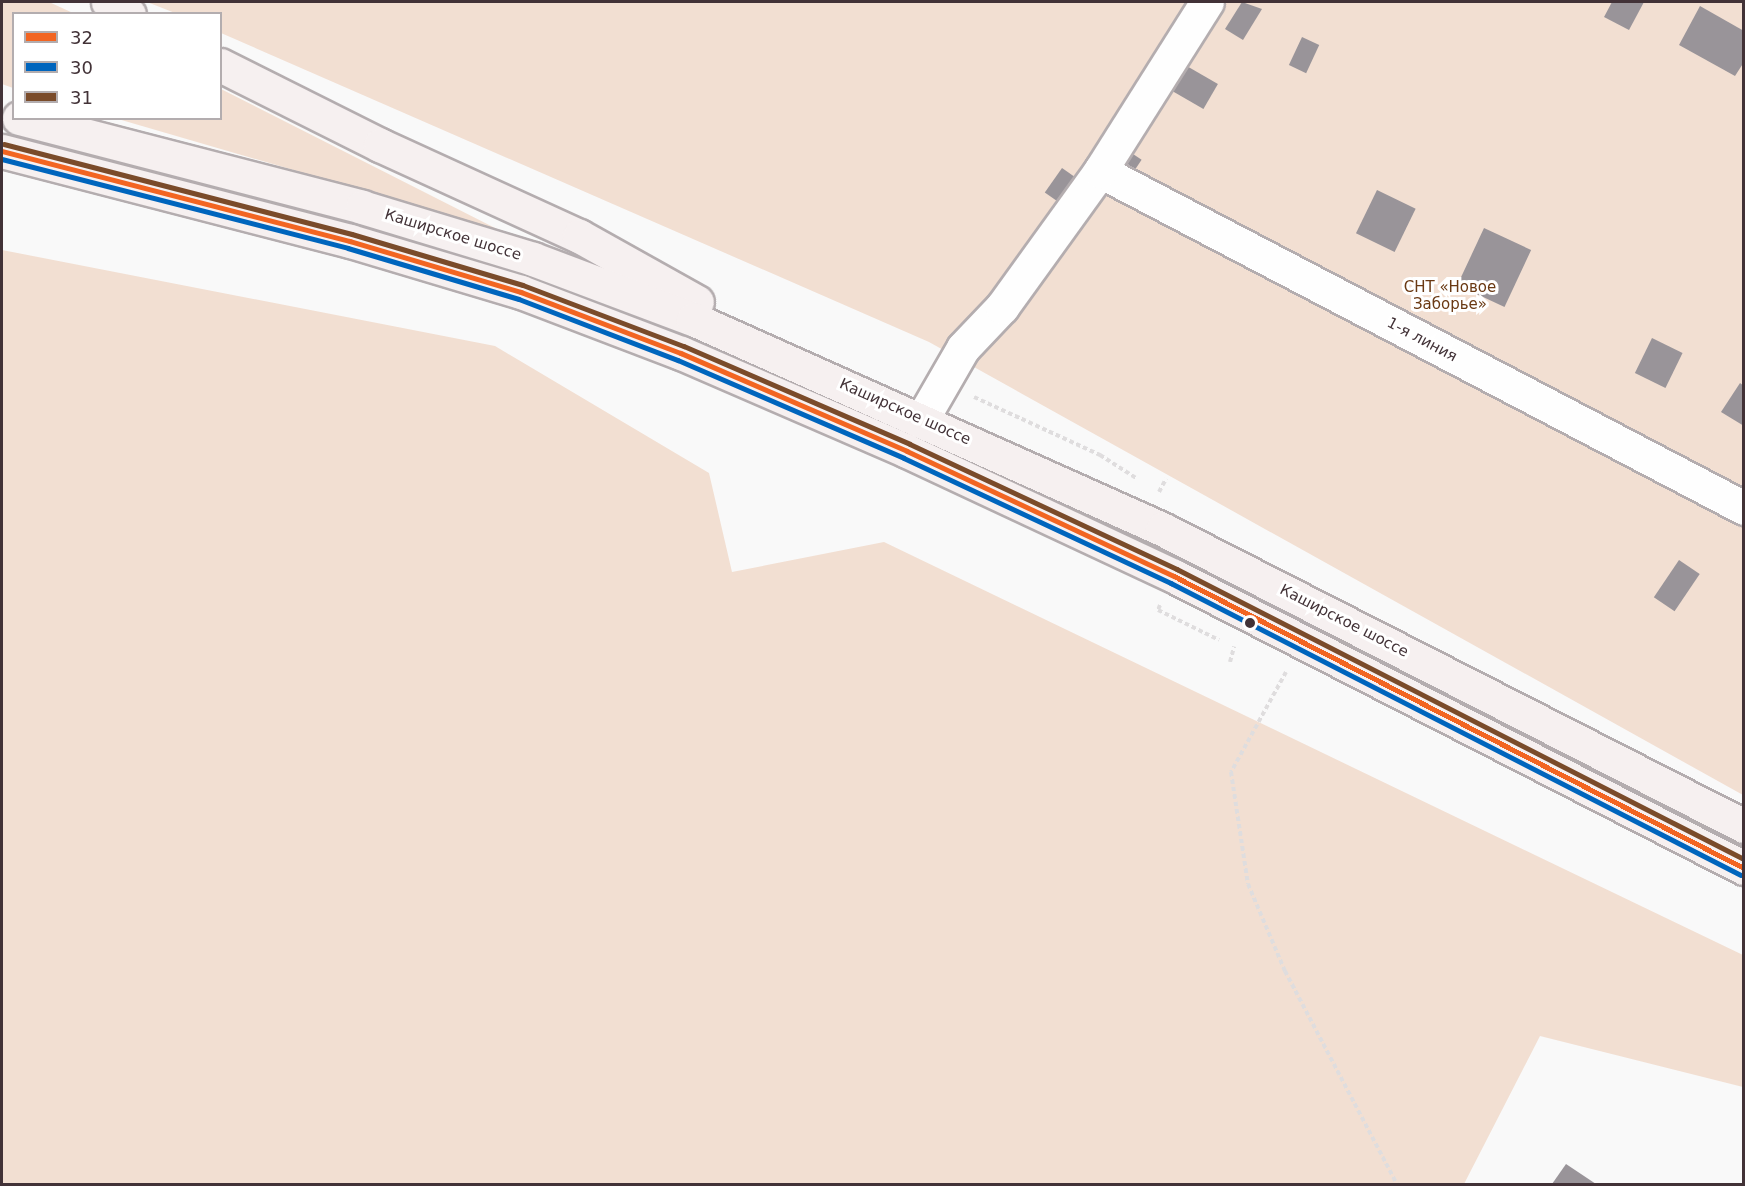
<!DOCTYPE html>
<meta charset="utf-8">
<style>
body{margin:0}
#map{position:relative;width:1745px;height:1186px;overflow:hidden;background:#f9f9f9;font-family:"DejaVu Sans",sans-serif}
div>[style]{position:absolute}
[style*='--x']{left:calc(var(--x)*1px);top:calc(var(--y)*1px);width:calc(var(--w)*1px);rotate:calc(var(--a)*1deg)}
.green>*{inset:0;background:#f2dfd2}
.building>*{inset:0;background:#999499;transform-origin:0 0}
.path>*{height:4px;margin-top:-2px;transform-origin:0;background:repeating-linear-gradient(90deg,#dfddde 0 4.5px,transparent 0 7.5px)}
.roads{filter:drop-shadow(2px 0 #b4adaf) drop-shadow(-2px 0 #b4adaf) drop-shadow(0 2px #b4adaf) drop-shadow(0 -2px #b4adaf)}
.minor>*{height:33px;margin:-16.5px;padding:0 16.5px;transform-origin:16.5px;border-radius:16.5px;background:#fefefe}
.primary>*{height:33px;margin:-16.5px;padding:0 16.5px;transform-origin:16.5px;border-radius:16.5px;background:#f6f0f0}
.bus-1>*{height:4.5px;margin:-2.25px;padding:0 2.25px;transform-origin:2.25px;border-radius:2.25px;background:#f26522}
.bus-2>*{height:4.5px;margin:-2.25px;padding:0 2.25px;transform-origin:2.25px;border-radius:2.25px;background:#0065bd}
.bus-3>*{height:4.5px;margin:-2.25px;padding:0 2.25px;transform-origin:2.25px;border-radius:2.25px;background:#7a4b2a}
.dots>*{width:16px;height:16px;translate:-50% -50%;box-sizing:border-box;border:3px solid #fff;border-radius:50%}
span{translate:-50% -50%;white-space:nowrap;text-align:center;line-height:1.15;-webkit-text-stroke:6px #fff;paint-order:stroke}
.street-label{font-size:15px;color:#423237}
.park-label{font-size:15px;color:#6a3913}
.frame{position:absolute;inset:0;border:3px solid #423237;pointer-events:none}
.legend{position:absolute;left:12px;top:12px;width:210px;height:108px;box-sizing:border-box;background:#fff;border:2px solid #b3adaf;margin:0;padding:8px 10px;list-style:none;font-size:18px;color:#423237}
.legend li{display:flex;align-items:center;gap:12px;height:30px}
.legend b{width:30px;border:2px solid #b3adaf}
</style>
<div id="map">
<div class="green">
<i style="clip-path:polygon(2px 2px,49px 2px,73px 13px,14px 14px,13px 88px,2px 84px)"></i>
<i style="clip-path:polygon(147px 2px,1743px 2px,1743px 795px,929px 342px,221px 33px,220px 14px,175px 13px)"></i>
<i style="clip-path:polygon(221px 89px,499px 230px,118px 119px,220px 118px)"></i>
<i style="clip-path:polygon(2px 250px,495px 346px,709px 473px,732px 572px,884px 542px,1743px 955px,1743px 1087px,1540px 1036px,1464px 1184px,2px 1184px)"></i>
</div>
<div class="building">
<i style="clip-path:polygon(1242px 2px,1262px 9px,1243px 40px,1225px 29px)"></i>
<i style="clip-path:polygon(1612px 2px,1644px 2px,1629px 30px,1604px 17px)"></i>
<i style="clip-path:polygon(1700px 6px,1744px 31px,1744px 62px,1735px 76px,1679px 45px)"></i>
<i style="left:1302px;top:37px;width:19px;height:31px;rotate:25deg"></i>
<i style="left:1185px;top:65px;width:38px;height:29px;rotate:30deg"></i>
<i style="left:1130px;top:152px;width:14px;height:20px;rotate:34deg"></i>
<i style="left:1062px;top:168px;width:21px;height:30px;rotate:35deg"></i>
<i style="left:1377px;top:190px;width:43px;height:48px;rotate:26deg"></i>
<i style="left:1484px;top:228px;width:52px;height:63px;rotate:25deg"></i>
<i style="left:1652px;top:338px;width:34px;height:39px;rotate:26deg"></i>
<i style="clip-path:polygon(1740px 383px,1744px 386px,1744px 426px,1721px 412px)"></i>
<i style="left:1679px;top:560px;width:25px;height:45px;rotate:34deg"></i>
<i style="clip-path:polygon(1566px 1164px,1596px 1184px,1552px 1184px)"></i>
</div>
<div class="path">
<i style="--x:974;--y:397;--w:139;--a:24.7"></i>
<i style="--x:1100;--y:455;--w:43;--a:32.6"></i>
<i style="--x:1159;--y:492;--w:15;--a:-62"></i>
<i style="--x:1160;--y:605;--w:5;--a:112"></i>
<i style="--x:1158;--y:610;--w:68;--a:26.2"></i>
<i style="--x:1230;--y:662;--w:16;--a:-75"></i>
<i style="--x:1286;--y:672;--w:114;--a:118.8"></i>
<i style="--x:1231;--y:772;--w:113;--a:81.4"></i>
<i style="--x:1248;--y:884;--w:95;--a:67"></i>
<i style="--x:1285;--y:971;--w:241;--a:62.3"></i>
</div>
<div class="roads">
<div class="minor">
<i style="--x:1100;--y:171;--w:727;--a:27.62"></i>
<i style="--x:922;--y:419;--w:82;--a:-60"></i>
<i style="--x:963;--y:348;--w:57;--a:-46.4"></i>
<i style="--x:1002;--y:307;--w:168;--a:-54.2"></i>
<i style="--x:1100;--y:171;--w:200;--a:-57.7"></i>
</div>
<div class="primary">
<i style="--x:108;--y:2;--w:24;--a:30"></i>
<i style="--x:220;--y:65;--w:179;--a:26.6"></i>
<i style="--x:380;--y:145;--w:219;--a:24.6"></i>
<i style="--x:579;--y:236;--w:135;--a:29.2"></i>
<i style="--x:19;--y:118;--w:354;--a:14.5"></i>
<i style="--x:362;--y:207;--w:179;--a:16.9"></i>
<i style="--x:533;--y:259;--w:171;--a:20.6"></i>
<i style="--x:693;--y:319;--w:514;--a:24.12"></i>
<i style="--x:1162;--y:529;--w:653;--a:27.04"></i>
<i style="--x:2;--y:151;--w:359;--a:14.5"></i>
<i style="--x:350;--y:241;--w:178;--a:16.6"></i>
<i style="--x:521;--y:292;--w:171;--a:20.9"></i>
<i style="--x:681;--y:353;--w:246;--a:23.4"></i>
<i style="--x:907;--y:451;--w:295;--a:25.1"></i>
<i style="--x:1174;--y:576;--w:640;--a:27.13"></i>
</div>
</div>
<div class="bus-1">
<i style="--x:2;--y:151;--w:359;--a:14.5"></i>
<i style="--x:350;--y:241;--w:178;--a:16.6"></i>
<i style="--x:521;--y:292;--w:171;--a:20.9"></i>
<i style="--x:681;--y:353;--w:246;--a:23.4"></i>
<i style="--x:907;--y:451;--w:295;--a:25.1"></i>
<i style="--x:1174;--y:576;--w:640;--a:27.13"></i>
</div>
<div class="bus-2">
<i style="--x:2;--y:159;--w:357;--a:14.4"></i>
<i style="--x:348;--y:248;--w:178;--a:16.6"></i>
<i style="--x:519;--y:299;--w:170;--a:21"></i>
<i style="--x:678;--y:360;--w:246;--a:23.4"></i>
<i style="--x:904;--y:458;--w:295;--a:25.1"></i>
<i style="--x:1171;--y:583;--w:640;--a:27.13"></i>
</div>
<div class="bus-3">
<i style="--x:4;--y:144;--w:359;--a:14.5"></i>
<i style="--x:352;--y:234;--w:178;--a:16.6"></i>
<i style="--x:523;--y:285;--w:172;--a:20.8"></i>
<i style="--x:684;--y:346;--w:246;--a:23.4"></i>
<i style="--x:910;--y:444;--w:295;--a:25.1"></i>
<i style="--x:1177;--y:569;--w:637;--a:27.09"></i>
</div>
<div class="dots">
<i style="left:1250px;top:623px;background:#423237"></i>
</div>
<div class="street-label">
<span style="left:453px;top:235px;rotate:17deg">Каширское шоссе</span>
<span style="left:1422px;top:340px;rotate:28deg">1-я линия</span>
<span style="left:905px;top:412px;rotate:24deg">Каширское шоссе</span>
<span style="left:1344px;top:621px;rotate:27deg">Каширское шоссе</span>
</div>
<div class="park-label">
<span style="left:1450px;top:296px">СНТ «Новое<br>Заборье»</span>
</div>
<div class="frame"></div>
<ul class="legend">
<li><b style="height:8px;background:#f26522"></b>32</li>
<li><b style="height:8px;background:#0065bd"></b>30</li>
<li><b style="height:8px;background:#7a4b2a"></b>31</li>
</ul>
</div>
